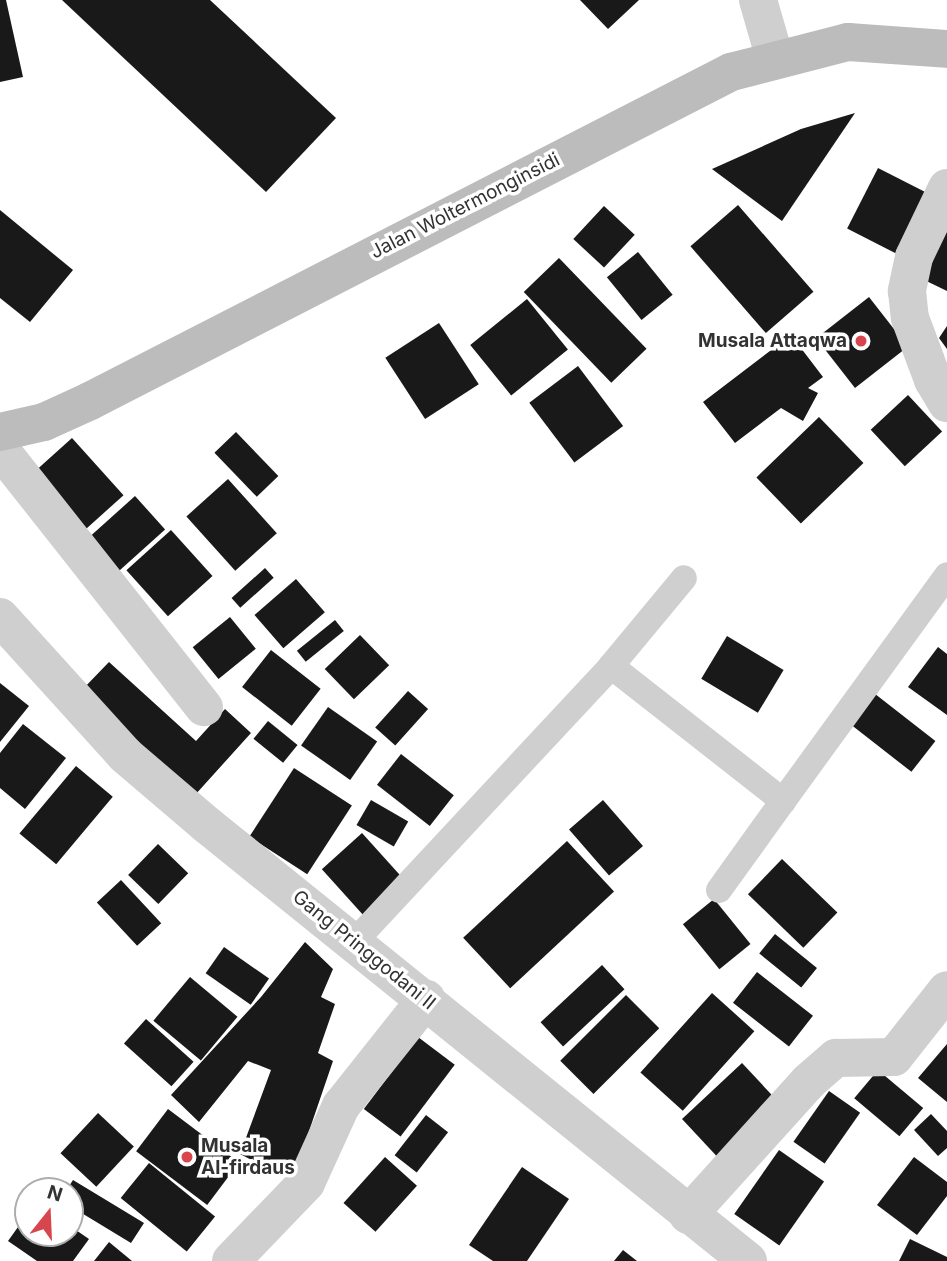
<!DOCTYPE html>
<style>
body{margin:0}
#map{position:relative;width:947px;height:1261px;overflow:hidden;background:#fff;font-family:Inter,sans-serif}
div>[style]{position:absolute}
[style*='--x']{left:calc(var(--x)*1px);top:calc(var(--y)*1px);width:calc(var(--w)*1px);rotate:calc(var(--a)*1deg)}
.building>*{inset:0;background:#191919;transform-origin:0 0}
.lane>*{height:26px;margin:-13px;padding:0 13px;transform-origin:13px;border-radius:13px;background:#cfcfcf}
.street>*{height:38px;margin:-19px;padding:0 19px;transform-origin:19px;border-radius:19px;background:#cfcfcf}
.secondary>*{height:38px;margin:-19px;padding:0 19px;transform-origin:19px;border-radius:19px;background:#bcbcbc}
.dots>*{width:19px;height:19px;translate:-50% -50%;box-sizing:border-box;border:4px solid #fff;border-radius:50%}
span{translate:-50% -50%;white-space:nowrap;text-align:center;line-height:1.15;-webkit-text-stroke:7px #fff;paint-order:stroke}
.street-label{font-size:19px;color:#323232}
.poi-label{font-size:19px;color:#323232;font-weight:700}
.right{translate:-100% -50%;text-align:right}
.left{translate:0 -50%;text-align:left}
.north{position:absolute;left:14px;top:1177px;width:70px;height:70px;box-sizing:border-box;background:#fff;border:2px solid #adadad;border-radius:50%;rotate:18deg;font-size:19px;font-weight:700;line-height:28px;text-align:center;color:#323232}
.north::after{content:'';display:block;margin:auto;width:24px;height:32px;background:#d7464c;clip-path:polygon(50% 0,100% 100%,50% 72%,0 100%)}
</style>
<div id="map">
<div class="building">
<i style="clip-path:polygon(0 0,6px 0,23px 77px,0 82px)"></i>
<i style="clip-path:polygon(62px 0,210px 0,336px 118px,266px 192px)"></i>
<i style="clip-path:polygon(580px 0,639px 0,608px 29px)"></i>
<i style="clip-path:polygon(855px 113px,782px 221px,712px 169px,801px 129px)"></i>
<i style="left:878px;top:168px;width:64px;height:68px;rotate:27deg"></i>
<i style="left:738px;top:205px;width:115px;height:63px;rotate:49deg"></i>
<i style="left:604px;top:206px;width:42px;height:45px;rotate:43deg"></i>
<i style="clip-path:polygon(0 210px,73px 270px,30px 322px,0 298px)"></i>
<i style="clip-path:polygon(947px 212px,947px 291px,916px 276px)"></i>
<i style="left:638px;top:252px;width:55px;height:40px;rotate:51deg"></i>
<i style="left:559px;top:258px;width:126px;height:49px;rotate:46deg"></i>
<i style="left:869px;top:297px;width:63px;height:67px;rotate:52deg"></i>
<i style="left:527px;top:299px;width:65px;height:73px;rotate:51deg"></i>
<i style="left:439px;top:323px;width:73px;height:64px;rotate:57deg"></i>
<i style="clip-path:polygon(947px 326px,947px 349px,939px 338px)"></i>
<i style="clip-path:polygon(791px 335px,823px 377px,808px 388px,818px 393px,803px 421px,781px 408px,735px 443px,703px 402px)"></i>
<i style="left:578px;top:366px;width:75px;height:61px;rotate:53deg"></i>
<i style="left:908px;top:395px;width:50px;height:51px;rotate:47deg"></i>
<i style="left:819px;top:417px;width:64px;height:87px;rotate:46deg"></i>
<i style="left:236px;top:432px;width:61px;height:30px;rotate:46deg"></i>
<i style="left:72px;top:438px;width:77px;height:55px;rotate:48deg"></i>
<i style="left:228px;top:479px;width:73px;height:56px;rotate:48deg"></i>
<i style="left:135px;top:496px;width:45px;height:64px;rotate:48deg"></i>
<i style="left:171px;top:530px;width:62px;height:60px;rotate:48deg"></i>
<i style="left:265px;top:568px;width:13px;height:45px;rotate:48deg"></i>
<i style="left:296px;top:579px;width:44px;height:55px;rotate:49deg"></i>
<i style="left:230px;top:617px;width:41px;height:48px;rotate:51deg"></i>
<i style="left:335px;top:620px;width:14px;height:49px;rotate:51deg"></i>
<i style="left:360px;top:635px;width:42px;height:49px;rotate:46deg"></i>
<i style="left:727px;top:636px;width:66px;height:50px;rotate:31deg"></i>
<i style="clip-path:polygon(938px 647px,947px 654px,947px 715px,908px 687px)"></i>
<i style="left:271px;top:650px;width:63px;height:47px;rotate:38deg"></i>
<i style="clip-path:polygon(109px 662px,196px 741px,225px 709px,251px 733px,195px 795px,81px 691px)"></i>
<i style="clip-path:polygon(0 683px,29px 706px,0 742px)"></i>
<i style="left:870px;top:690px;width:83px;height:39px;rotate:38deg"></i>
<i style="left:408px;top:691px;width:27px;height:49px;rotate:42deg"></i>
<i style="left:328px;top:707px;width:60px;height:47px;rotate:35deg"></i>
<i style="left:268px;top:721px;width:38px;height:23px;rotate:39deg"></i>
<i style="clip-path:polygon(23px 724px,66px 758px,25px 809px,0 788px,0 753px)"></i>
<i style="left:401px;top:754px;width:67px;height:39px;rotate:38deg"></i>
<i style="left:76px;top:766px;width:48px;height:88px;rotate:40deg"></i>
<i style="left:294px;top:768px;width:69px;height:82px;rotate:33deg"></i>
<i style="left:371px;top:800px;width:43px;height:29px;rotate:30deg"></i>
<i style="left:603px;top:800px;width:61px;height:45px;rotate:49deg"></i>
<i style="left:362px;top:833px;width:62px;height:54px;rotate:48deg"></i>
<i style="left:567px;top:841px;width:69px;height:142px;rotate:47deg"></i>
<i style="left:158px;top:844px;width:42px;height:43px;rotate:44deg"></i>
<i style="left:782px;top:859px;width:77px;height:49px;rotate:44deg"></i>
<i style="left:121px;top:880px;width:59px;height:33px;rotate:47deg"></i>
<i style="left:714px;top:899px;width:58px;height:40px;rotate:51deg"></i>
<i style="left:775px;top:934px;width:54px;height:25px;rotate:39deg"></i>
<i style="clip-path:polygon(305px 942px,333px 969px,321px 997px,335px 1004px,318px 1053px,333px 1061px,292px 1181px,240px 1154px,271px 1070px,248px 1061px,199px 1122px,171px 1095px,261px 997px)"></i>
<i style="left:224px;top:947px;width:55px;height:32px;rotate:35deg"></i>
<i style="left:602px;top:965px;width:33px;height:84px;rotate:47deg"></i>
<i style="left:757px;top:972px;width:71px;height:39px;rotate:38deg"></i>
<i style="left:190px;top:977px;width:62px;height:57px;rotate:40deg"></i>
<i style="left:712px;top:993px;width:57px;height:107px;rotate:42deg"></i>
<i style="left:626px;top:995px;width:47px;height:93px;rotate:45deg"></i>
<i style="left:146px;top:1019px;width:64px;height:33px;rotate:42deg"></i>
<i style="left:418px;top:1037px;width:46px;height:90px;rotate:37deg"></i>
<i style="clip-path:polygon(947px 1044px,947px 1102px,918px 1078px)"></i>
<i style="left:742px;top:1063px;width:54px;height:82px;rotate:47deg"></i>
<i style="left:878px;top:1070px;width:59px;height:37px;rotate:40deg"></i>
<i style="left:829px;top:1091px;width:38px;height:62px;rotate:35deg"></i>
<i style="left:168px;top:1109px;width:89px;height:53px;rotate:37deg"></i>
<i style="left:98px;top:1113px;width:49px;height:55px;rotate:43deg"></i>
<i style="clip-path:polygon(931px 1114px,947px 1131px,947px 1148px,938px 1156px,914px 1130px)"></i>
<i style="left:426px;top:1115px;width:28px;height:51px;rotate:38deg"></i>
<i style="left:779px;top:1150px;width:55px;height:78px;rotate:35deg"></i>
<i style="left:385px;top:1157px;width:43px;height:62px;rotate:42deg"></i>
<i style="clip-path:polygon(914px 1157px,947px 1182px,947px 1196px,917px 1235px,877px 1205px)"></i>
<i style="left:149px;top:1163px;width:85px;height:45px;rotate:39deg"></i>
<i style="clip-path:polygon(522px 1167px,569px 1199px,527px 1261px,493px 1261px,469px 1245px)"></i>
<i style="clip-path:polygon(73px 1180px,144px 1223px,131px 1243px,70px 1206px,70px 1191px,66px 1191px)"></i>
<i style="clip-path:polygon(28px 1213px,28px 1233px,70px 1233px,70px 1226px,89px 1239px,73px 1261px,37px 1261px,8px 1241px)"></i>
<i style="clip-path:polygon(910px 1239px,947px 1257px,947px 1261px,899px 1261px)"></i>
<i style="clip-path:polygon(109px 1242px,132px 1261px,94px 1261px)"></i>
<i style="clip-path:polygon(623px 1250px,637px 1261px,614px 1261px)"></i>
</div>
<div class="lane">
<i style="--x:611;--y:666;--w:219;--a:38.1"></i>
<i style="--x:783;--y:801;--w:279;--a:-54"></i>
<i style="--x:719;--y:890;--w:110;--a:-54.3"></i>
<i style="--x:355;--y:941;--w:376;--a:-47"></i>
<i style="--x:611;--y:666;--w:114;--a:-50.3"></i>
</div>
<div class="street">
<i style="--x:758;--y:0;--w:61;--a:73.9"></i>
<i style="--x:947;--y:188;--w:76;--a:115.6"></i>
<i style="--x:914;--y:257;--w:35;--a:102"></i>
<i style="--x:907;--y:291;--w:27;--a:84"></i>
<i style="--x:910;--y:318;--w:66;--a:69.6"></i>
<i style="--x:933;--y:380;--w:27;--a:59"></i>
<i style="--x:0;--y:449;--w:329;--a:51.7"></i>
<i style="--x:0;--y:617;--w:186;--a:47.8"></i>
<i style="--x:125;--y:755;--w:108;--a:40.5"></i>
<i style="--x:207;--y:825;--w:695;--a:38.87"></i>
<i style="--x:688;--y:1215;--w:179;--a:-47.9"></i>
<i style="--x:808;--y:1082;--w:37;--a:-41"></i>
<i style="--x:836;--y:1058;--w:58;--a:-1"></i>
<i style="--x:894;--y:1057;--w:85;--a:-51.7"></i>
<i style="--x:231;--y:1261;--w:108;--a:-46.1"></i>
<i style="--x:306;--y:1183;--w:85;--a:-65.6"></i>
<i style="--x:341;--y:1106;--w:137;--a:-51.5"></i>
</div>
<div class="secondary">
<i style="--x:0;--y:432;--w:45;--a:-12.8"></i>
<i style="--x:44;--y:422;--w:51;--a:-24.5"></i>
<i style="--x:90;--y:401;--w:721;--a:-27.17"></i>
<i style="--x:731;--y:72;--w:121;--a:-14.4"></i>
<i style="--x:848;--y:42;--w:99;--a:4"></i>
</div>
<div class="dots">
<i style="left:861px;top:341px;background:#d7464c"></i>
<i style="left:187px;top:1157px;background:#d7464c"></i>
</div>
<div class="street-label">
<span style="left:465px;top:206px;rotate:-27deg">Jalan Woltermonginsidi</span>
<span style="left:364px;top:950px;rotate:39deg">Gang Pringgodani II</span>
</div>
<div class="poi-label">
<span class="right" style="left:847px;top:341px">Musala Attaqwa</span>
<span class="left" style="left:201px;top:1157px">Musala<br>Al-firdaus</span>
</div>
<div class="north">N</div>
</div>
